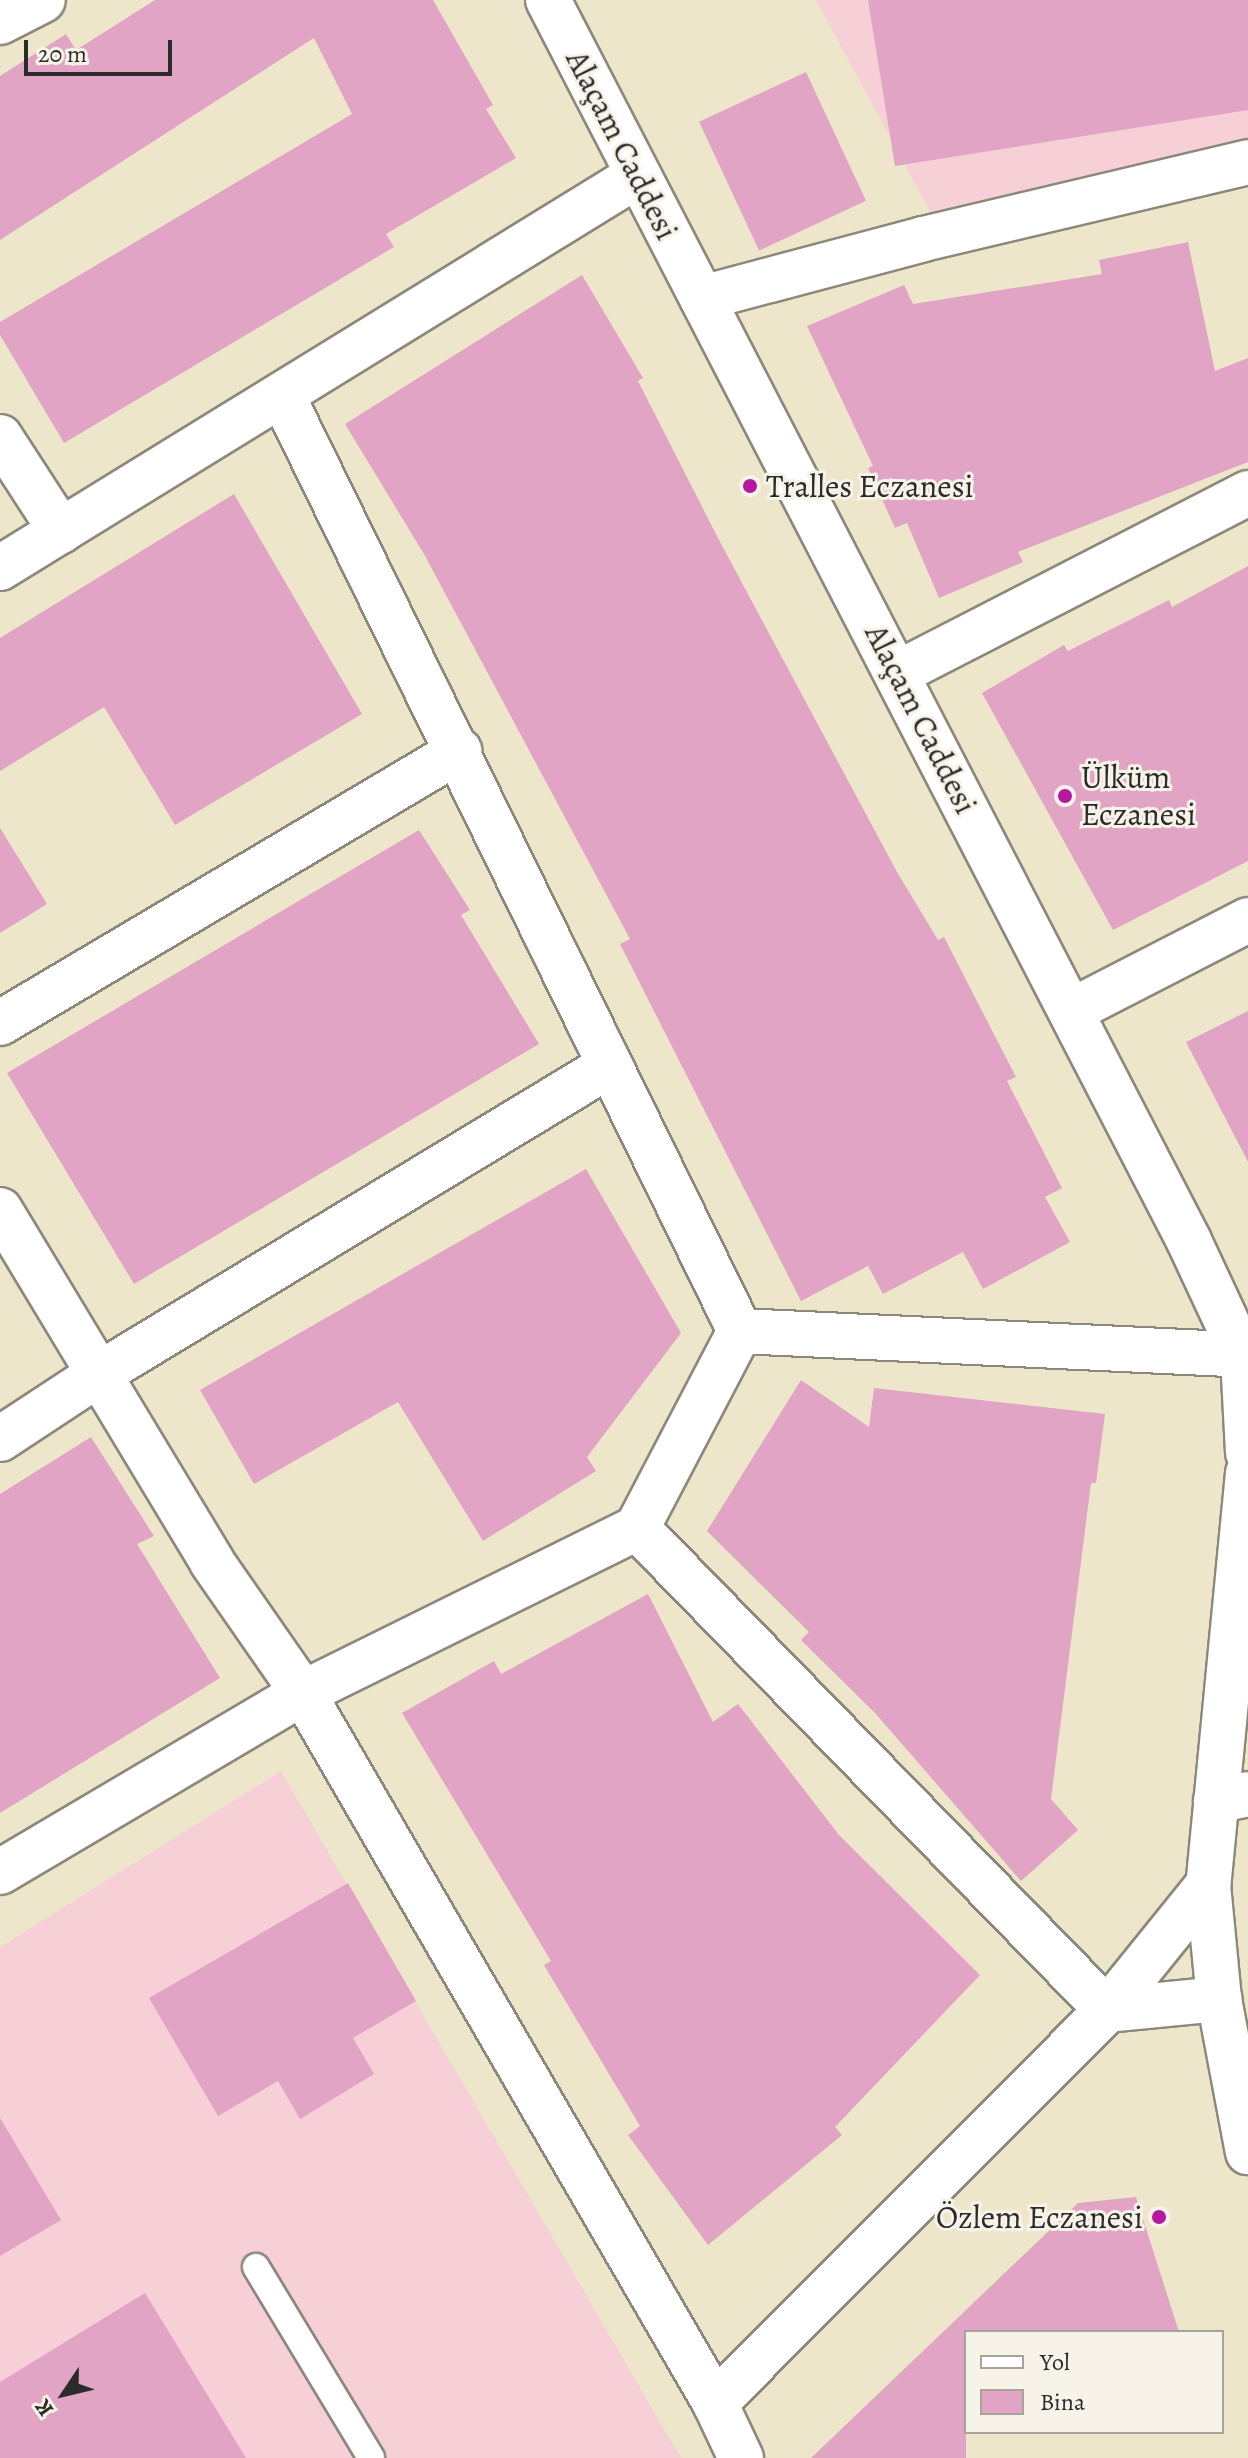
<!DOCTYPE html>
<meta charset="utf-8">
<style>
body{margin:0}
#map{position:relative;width:1248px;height:2458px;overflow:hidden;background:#eee6cb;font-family:Alegreya,serif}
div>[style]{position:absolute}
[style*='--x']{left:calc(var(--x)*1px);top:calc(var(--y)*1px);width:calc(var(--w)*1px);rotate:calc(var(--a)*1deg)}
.built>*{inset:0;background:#f6cfd7}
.building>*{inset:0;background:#e1a4c4;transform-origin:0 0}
.roads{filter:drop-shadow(2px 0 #8c887b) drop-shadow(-2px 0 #8c887b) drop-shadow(0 2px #8c887b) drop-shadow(0 -2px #8c887b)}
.service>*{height:26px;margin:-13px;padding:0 13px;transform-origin:13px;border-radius:13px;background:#fff}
.minor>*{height:44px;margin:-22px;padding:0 22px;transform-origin:22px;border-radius:22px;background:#fff}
.tertiary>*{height:44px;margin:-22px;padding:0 22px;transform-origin:22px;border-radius:22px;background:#fff}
.dots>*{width:22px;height:22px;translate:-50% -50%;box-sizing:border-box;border:4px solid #f7f3e8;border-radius:50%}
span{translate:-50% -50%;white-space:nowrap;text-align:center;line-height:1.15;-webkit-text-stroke:6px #f7f3e8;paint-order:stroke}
.street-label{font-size:32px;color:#2b2b2b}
.poi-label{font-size:32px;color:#2b2b2b}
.left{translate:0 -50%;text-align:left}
.right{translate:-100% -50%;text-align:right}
.legend{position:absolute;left:964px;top:2330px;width:260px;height:104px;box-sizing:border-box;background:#f7f3e8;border:2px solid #a5a39c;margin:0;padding:10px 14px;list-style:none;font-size:24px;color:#2b2b2b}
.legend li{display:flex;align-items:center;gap:16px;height:40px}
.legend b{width:40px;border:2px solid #a5a39c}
.north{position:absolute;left:24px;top:2354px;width:80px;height:80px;-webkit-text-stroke:6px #f7f3e8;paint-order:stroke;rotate:235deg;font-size:22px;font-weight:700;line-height:32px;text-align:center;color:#2b2b2b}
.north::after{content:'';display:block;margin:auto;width:28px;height:36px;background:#2b2b2b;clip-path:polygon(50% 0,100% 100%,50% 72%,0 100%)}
.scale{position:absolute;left:24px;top:40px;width:148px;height:36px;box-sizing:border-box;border:4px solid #2b2b2b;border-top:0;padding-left:10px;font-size:24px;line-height:28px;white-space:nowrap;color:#2b2b2b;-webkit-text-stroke:6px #f7f3e8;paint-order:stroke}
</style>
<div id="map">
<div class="built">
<i style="clip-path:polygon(816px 0,1248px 0,1248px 147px,936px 223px)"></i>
<i style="clip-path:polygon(281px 1771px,681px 2458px,0 2458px,0 1947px)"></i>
</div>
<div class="building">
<i style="clip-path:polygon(155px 0,433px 0,493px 105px,486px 109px,516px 158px,386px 234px,394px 247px,64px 443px,0 335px,0 322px,352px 114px,314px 38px,0 240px,0 76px,66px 34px,76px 50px)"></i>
<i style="clip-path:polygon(868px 0,1248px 0,1248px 110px,895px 166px)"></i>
<i style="left:806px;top:72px;width:142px;height:118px;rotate:65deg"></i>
<i style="clip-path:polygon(1188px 242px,1215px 371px,1248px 358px,1248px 462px,1018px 552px,1023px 562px,939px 598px,907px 523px,895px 528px,868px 468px,873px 466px,807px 326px,904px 285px,913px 304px,1102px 274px,1099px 260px)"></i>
<i style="clip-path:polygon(582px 275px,643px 378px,638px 381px,719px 540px,897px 872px,938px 940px,944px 937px,1016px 1077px,1007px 1081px,1062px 1188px,1045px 1197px,1070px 1242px,983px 1289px,963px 1252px,883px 1294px,868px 1266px,801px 1301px,620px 944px,630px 939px,424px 554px,345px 424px)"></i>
<i style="clip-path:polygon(234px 494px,362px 714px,175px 825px,104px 707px,0 771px,0 638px)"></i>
<i style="clip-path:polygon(1248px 566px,1248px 861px,1113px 930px,982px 693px,1064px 645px,1068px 651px,1169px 600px,1172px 607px)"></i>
<i style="clip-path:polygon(0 828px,47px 904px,0 933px)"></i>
<i style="clip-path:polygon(419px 830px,470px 910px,461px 915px,539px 1044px,134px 1284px,7px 1073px)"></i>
<i style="clip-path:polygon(1248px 1011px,1248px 1162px,1186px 1042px)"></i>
<i style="clip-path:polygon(586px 1169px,681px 1333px,587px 1457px,596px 1471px,483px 1541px,398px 1402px,254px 1484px,200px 1390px)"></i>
<i style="clip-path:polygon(801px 1380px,869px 1427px,874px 1388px,1105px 1414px,1096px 1483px,1091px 1483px,1051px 1799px,1078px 1830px,1021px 1881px,875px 1713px,801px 1640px,809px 1632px,707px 1531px)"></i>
<i style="clip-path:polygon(91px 1437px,154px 1536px,137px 1544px,220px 1678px,0 1813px,0 1494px)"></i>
<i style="clip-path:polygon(648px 1594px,713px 1722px,738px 1704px,839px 1835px,980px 1975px,835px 2127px,842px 2135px,708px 2245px,628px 2135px,640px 2126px,544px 1965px,551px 1961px,402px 1713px,494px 1661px,501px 1674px)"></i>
<i style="clip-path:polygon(348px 1883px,416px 2001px,353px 2038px,374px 2074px,300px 2119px,278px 2081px,218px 2116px,149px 1998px)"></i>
<i style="clip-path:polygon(0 2118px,61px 2220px,0 2256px)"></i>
<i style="clip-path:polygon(1136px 2197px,1179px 2332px,966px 2332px,966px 2458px,811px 2458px,1078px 2203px)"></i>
<i style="clip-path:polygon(145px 2293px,246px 2458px,0 2458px,0 2382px)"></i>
</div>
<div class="roads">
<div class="service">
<i style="--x:256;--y:2267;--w:223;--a:58.9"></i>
</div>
<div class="minor">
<i style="--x:0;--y:22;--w:48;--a:-27.1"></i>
<i style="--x:283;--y:397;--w:1040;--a:63.93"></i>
<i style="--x:0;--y:437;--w:112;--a:57"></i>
<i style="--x:0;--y:568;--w:749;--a:-31.63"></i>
<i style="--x:898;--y:673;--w:394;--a:-27.2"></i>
<i style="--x:1071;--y:1011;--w:199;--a:-27.2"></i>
<i style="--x:0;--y:1023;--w:534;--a:-30.65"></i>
<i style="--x:0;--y:1210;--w:411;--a:58.9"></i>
<i style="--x:212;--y:1562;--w:160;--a:55.2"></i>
<i style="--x:303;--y:1693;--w:821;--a:59.87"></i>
<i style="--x:715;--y:2403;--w:61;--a:64.7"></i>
<i style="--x:740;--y:1331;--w:509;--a:2.7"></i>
<i style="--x:0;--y:1439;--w:118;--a:-33.3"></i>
<i style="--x:99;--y:1374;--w:597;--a:-31.16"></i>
<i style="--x:637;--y:1528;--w:673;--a:45.72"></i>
<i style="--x:1216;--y:1801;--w:33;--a:-12"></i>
<i style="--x:0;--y:1872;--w:352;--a:-30.6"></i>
<i style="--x:303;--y:1693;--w:373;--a:-26.3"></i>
<i style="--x:637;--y:1528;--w:222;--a:-62.4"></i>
<i style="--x:1107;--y:2010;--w:113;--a:-5.6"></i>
<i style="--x:715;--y:2403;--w:555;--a:-45.07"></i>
<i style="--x:1107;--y:2010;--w:161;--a:-51.1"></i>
</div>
<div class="tertiary">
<i style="--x:548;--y:0;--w:1397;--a:62.68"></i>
<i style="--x:1189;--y:1241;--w:128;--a:65"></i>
<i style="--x:1243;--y:1357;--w:96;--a:87"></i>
<i style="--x:702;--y:298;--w:229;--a:-14.9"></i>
<i style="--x:923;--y:239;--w:334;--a:-13.3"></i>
<i style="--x:1248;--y:1473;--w:414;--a:95.5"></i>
<i style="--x:1208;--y:1885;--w:115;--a:84.5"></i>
<i style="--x:1219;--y:1999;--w:156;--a:79.3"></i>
</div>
</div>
<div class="dots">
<i style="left:750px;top:486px;background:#b5179e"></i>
<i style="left:1065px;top:796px;background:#b5179e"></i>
<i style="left:1159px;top:2217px;background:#b5179e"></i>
</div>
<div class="street-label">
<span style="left:622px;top:145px;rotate:63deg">Alaçam Caddesi</span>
<span style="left:921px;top:719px;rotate:63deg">Alaçam Caddesi</span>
</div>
<div class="poi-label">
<span class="left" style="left:766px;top:486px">Tralles Eczanesi</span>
<span class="left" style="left:1081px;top:796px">Ülküm<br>Eczanesi</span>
<span class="right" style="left:1143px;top:2217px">Özlem Eczanesi</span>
</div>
<ul class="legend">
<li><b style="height:10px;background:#fff"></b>Yol</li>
<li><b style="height:22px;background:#e1a4c4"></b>Bina</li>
</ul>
<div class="north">K</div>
<div class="scale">20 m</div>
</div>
